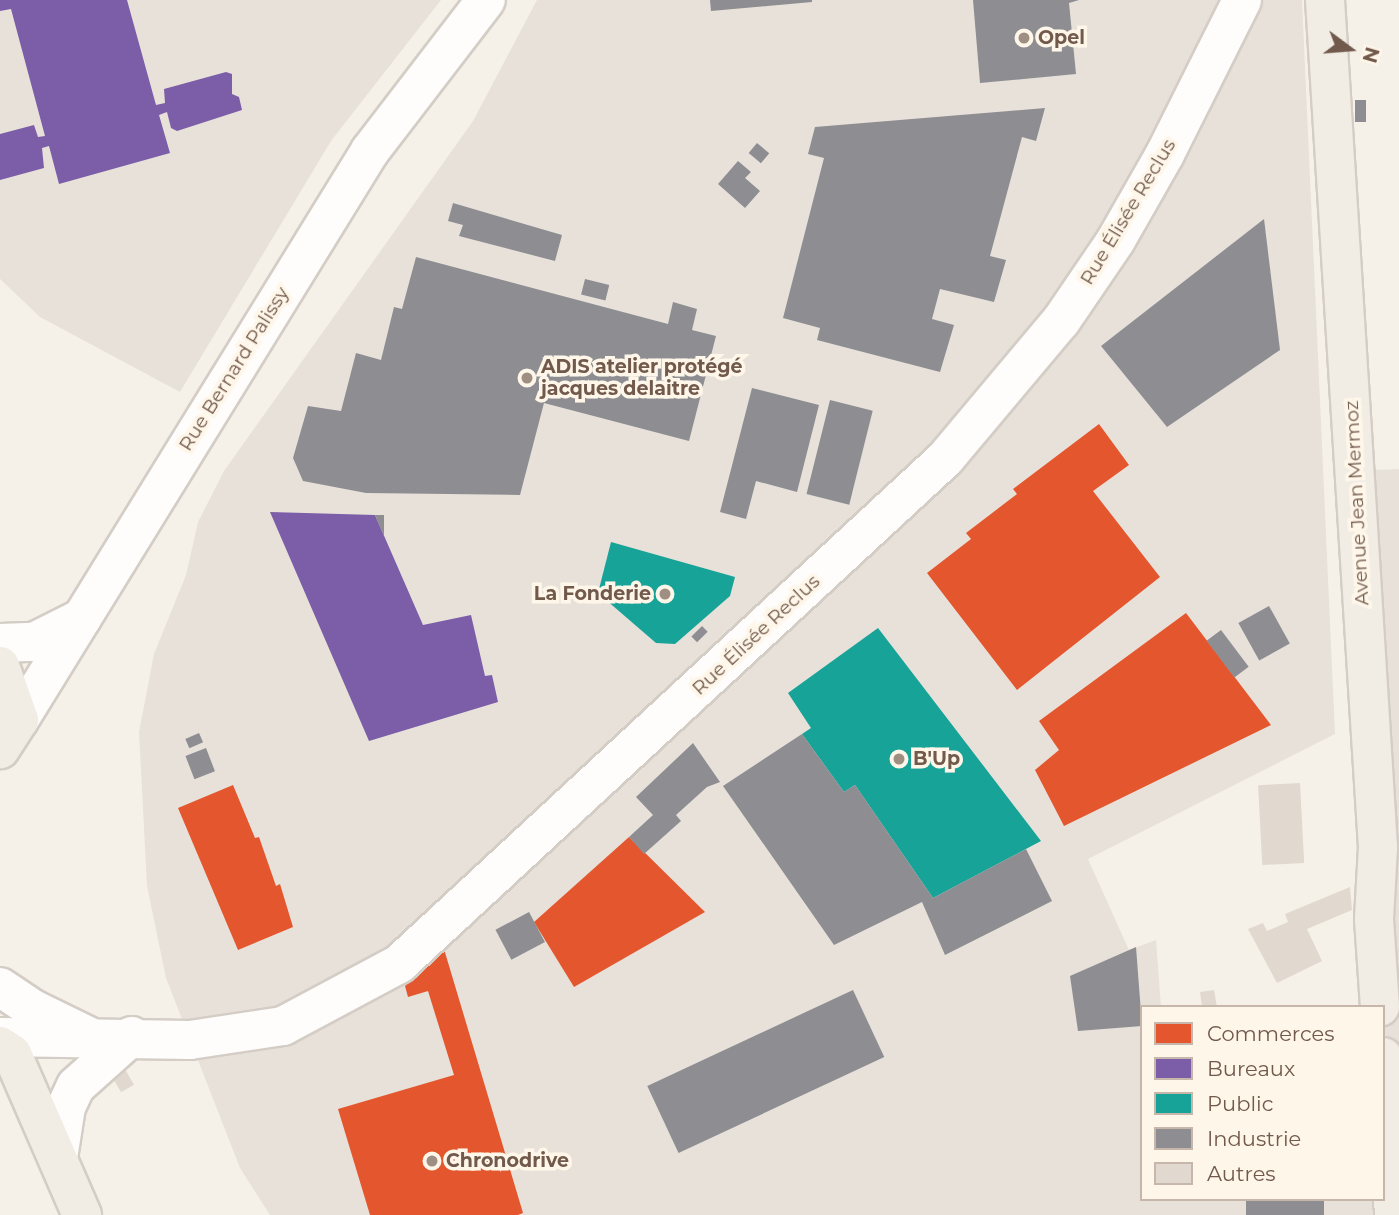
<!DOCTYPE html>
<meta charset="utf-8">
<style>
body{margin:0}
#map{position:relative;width:1399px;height:1215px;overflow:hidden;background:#f5f1e9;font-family:Montserrat,sans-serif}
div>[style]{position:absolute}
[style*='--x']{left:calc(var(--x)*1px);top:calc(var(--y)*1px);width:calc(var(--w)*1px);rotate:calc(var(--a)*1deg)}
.industrial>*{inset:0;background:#e7e1da}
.shops>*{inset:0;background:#e4572e}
.offices>*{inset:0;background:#7b5ea7}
.public>*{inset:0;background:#17a398}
.industry>*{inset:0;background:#8d8d92;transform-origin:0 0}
.building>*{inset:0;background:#e1d9d0;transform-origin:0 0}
.roads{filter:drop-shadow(2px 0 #d4cdc6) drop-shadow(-2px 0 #d4cdc6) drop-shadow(0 2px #d4cdc6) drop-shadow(0 -2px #d4cdc6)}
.minor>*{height:38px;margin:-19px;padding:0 19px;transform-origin:19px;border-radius:19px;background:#fefdfc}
.major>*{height:38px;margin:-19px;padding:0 19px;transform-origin:19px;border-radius:19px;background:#f1ede5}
.dots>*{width:19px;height:19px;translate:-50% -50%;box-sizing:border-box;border:4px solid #fef6e9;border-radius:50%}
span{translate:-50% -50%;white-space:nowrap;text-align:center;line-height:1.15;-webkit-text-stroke:7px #fef6e9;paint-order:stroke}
.poi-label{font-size:19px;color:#71594b;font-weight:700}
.left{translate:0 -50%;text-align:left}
.right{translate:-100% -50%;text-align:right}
.street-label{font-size:19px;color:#71594b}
.legend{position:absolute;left:1140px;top:1005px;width:245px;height:196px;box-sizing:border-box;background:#fef6e9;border:2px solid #c6b7aa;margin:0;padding:9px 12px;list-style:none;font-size:21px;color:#71594b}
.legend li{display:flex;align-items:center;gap:14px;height:35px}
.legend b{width:35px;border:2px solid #c6b7aa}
.north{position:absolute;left:1315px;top:14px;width:70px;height:70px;-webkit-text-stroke:5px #fef6e9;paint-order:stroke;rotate:106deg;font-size:19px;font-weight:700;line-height:28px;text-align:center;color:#71594b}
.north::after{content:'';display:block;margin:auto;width:24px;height:32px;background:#71594b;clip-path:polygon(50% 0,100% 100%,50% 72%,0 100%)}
</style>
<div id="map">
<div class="industrial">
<i style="clip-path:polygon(0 0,441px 0,331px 141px,180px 392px,40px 317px,0 279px)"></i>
<i style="clip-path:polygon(537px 0,1302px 0,1335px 734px,1088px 859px,1129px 950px,1156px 940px,1161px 1007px,1142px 1007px,1142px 1199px,1383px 1199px,1383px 1007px,1350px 471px,1399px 469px,1399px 1215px,270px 1215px,240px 1168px,166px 978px,147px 886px,139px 732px,154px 654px,186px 575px,198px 522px,224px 471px,473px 121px)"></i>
</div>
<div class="shops">
<i style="clip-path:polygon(1099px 424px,1129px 465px,1093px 491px,1160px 577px,1017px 690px,927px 573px,971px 539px,966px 533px,1017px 494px,1013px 489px)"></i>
<i style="clip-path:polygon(1186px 613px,1271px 725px,1064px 826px,1035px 770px,1059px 750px,1039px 721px)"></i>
<i style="clip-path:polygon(233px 785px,255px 838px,259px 837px,276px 886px,280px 884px,293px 927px,238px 950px,178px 808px)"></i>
<i style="clip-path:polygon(629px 837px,705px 912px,574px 987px,534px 922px)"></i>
<i style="clip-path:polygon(444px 949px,523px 1213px,518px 1215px,370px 1215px,338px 1109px,454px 1075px,428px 991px,408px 997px,405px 986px)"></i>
</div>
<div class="offices">
<i style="clip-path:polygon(0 0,127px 0,156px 105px,165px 103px,164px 89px,226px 72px,232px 74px,232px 94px,239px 97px,242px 110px,177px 131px,171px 128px,167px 112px,159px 115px,170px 153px,59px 184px,49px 146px,42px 148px,44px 168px,0 180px,0 134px,34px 125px,38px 137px,45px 136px,11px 9px,0 11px)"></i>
<i style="clip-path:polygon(270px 512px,375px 515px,423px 625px,471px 615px,485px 676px,492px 675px,498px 702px,369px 741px)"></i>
</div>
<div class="public">
<i style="clip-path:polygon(611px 542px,735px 577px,730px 596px,675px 644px,656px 643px,598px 593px)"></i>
<i style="clip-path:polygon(878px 628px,1041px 841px,933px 898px,855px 785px,844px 792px,802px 734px,811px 728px,788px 693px)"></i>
</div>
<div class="industry">
<i style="clip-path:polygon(710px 0,812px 0,812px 2px,711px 11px)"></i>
<i style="clip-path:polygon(973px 0,1079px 0,1069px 3px,1076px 74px,980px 83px)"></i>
<i style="left:1355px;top:100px;width:11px;height:22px"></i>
<i style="clip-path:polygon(1045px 108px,1036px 141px,1022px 137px,990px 256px,1006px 260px,994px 302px,940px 289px,932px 319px,954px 325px,940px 372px,817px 340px,820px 328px,783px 318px,824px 158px,808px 154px,815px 127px)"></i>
<i style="left:757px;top:143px;width:16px;height:13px;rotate:40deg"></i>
<i style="clip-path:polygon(738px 161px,751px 172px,745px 178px,760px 191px,745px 208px,718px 184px)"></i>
<i style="clip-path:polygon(453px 203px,562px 235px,555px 261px,459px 236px,463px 225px,448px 221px)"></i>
<i style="clip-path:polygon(1264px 219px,1280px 350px,1167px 427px,1101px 346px)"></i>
<i style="clip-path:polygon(416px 257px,668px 324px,673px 302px,697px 309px,692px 330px,716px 336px,689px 441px,544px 403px,520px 495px,366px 493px,303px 481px,293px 458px,308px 406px,341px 411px,356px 353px,381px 360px,394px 307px,402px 309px)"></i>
<i style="left:585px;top:279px;width:25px;height:16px;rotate:14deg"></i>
<i style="clip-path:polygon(752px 388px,819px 405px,797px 492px,756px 481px,746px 519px,720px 512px)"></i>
<i style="left:830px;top:400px;width:44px;height:97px;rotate:14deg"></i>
<i style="clip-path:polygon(375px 515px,384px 515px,384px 536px)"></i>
<i style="left:1269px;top:606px;width:43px;height:35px;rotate:61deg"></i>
<i style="left:702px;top:626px;width:8px;height:15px;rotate:45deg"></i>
<i style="left:1221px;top:630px;width:46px;height:18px;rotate:53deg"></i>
<i style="left:199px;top:733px;width:10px;height:15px;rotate:66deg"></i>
<i style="clip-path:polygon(802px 734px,844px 792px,855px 785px,933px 898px,1026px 849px,1052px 901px,945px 955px,922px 902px,834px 945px,723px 786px)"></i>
<i style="clip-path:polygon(693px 743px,720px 782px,707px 787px,676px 815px,681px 821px,644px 854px,629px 837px,653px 815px,636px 797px)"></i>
<i style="left:206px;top:748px;width:25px;height:22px;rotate:69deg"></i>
<i style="left:529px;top:912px;width:34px;height:38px;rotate:62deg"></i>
<i style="clip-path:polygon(1136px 947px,1142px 1026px,1078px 1031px,1070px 976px)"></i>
<i style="left:853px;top:990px;width:74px;height:227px;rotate:65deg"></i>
<i style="left:1246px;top:1199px;width:78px;height:16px"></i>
</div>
<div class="building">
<i style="left:1300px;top:783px;width:80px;height:42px;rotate:87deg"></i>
<i style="clip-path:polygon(1350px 887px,1352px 910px,1307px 929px,1322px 961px,1277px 983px,1248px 929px,1263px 923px,1267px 931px,1288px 922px,1285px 914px)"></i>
<i style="clip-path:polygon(1214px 990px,1217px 1007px,1202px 1007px,1200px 992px)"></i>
<i style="left:122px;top:1064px;width:24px;height:15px;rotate:60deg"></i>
</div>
<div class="roads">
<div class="minor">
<i style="--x:0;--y:643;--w:34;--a:-2"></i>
<i style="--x:34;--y:642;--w:54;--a:-26.6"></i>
<i style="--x:19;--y:720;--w:669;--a:-58.33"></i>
<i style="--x:370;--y:151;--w:190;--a:-52.5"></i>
<i style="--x:0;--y:987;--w:40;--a:34"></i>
<i style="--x:33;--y:1009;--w:61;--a:26.1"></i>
<i style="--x:0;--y:1037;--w:190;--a:0.9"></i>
<i style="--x:190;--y:1040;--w:94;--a:-8.6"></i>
<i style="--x:283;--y:1026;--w:132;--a:-28.1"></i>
<i style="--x:399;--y:964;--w:744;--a:-42.77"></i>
<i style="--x:945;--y:459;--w:180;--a:-50"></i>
<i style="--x:1061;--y:321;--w:98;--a:-55.8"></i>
<i style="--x:1116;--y:240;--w:99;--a:-60.3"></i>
<i style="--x:1165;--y:154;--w:172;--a:-63.4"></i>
<i style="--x:58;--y:1158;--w:52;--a:-81.1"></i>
<i style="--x:66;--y:1107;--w:23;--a:-65"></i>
<i style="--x:76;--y:1086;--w:75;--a:-41.8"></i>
</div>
<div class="major">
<i style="--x:1325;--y:0;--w:849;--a:86.42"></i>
<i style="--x:1378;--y:847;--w:72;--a:93.2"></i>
<i style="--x:1374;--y:919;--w:88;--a:86.1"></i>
<i style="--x:0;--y:666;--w:57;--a:70.6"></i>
<i style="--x:19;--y:720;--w:35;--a:123"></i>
<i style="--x:0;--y:1046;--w:14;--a:34"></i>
<i style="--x:12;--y:1054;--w:176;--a:66.5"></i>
<i style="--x:1383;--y:1057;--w:158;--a:86"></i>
</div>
</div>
<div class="dots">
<i style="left:1024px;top:38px;background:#9f8e82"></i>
<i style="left:527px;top:378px;background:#9f8e82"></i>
<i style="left:665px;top:594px;background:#9f8e82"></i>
<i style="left:899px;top:759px;background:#9f8e82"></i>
<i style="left:432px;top:1161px;background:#9f8e82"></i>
</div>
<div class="poi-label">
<span class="left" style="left:1038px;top:38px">Opel</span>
<span class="left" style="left:541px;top:378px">ADIS atelier protégé<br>jacques delaitre</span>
<span class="right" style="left:651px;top:594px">La Fonderie</span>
<span class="left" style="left:913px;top:759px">B'Up</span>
<span class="left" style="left:446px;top:1161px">Chronodrive</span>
</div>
<div class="street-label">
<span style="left:1128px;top:212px;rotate:-59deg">Rue Élisée Reclus</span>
<span style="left:234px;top:369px;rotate:-58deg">Rue Bernard Palissy</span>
<span style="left:1357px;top:503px;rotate:-93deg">Avenue Jean Mermoz</span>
<span style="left:756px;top:635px;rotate:-43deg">Rue Élisée Reclus</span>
</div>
<ul class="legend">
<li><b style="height:19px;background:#e4572e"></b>Commerces</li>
<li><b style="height:19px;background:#7b5ea7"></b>Bureaux</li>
<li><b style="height:19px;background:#17a398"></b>Public</li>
<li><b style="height:19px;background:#8d8d92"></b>Industrie</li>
<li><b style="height:19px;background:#e1d9d0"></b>Autres</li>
</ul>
<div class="north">N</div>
</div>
